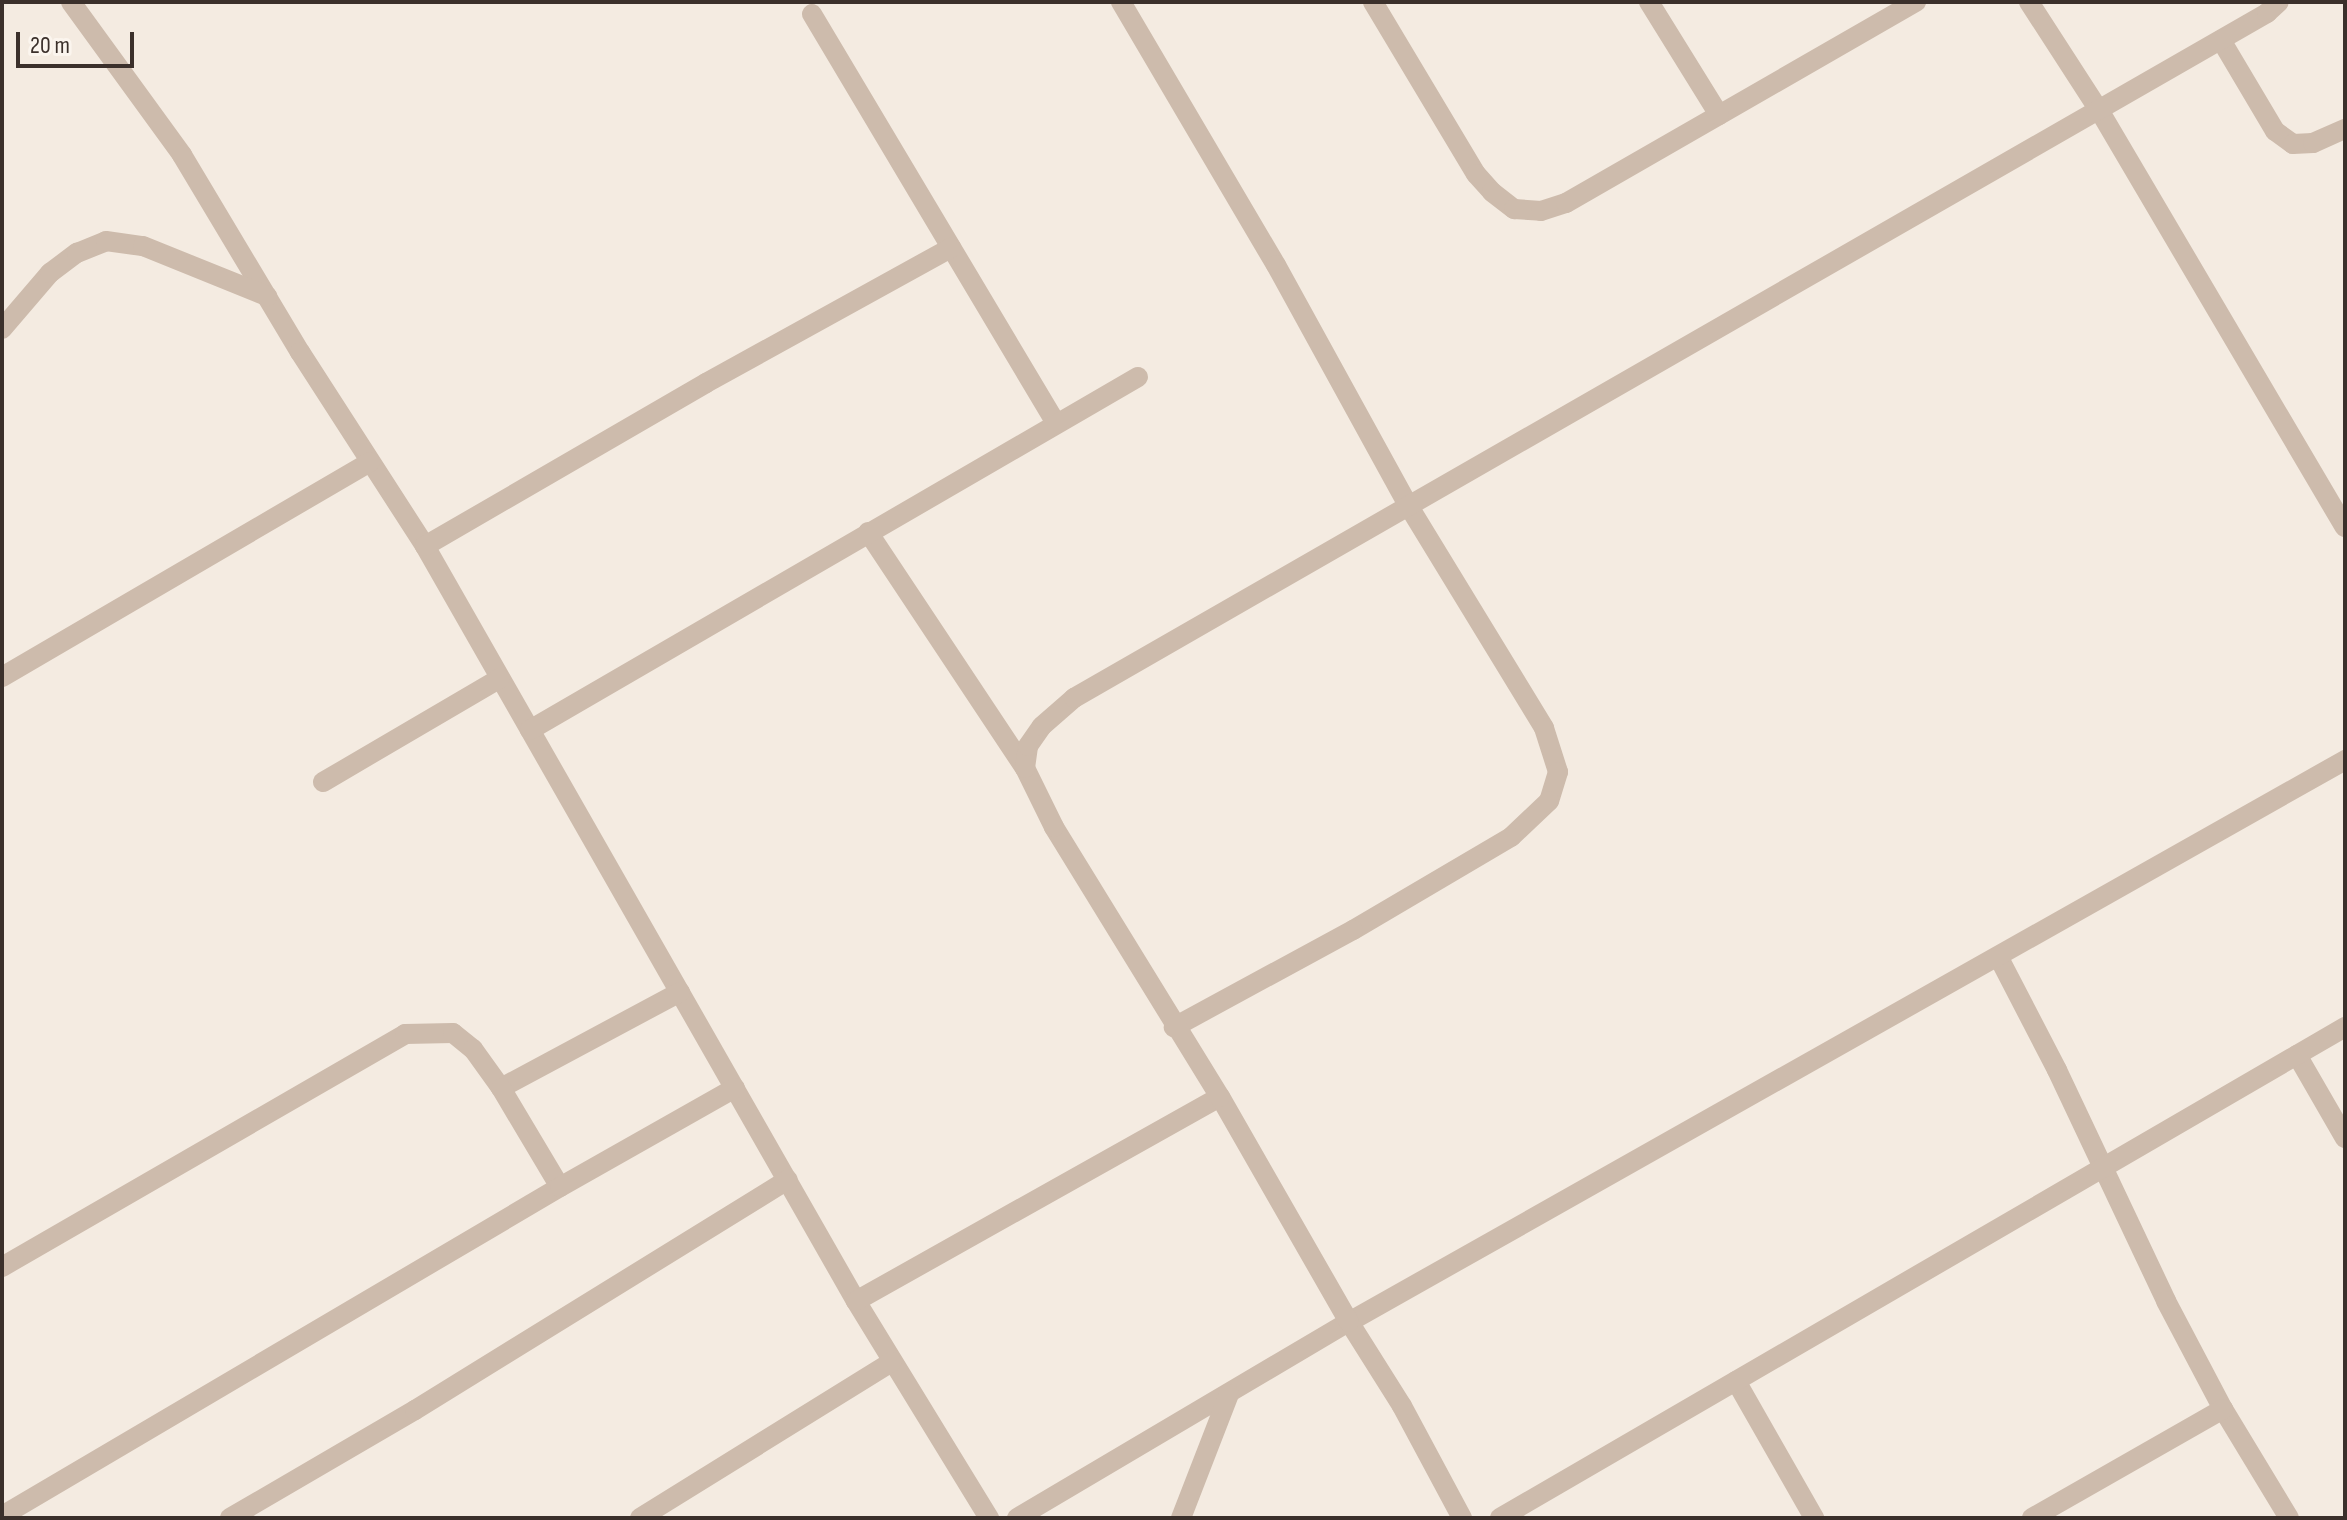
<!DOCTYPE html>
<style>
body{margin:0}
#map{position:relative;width:2347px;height:1520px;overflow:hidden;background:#f4ebe1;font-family:"Sofia Sans Condensed",sans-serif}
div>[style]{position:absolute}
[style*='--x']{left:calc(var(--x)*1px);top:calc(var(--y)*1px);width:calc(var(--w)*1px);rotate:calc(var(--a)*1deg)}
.minor>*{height:20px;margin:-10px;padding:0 10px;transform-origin:10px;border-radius:10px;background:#cdbbac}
span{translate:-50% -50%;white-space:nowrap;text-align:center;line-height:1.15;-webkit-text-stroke:8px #fbf5ee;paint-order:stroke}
.frame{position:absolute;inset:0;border:4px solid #3b302b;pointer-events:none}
.scale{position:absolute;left:16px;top:32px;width:118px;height:36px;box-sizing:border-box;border:4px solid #3b302b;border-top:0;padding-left:10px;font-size:24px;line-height:28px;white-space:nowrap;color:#3b302b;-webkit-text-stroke:6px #fbf5ee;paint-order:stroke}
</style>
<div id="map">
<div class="minor">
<i style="--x:71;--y:2;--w:189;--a:54"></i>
<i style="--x:182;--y:155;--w:230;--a:59.1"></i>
<i style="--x:300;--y:352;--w:231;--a:57.2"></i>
<i style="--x:425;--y:546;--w:869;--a:60.28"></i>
<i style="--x:856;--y:1301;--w:255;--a:58.5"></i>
<i style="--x:1121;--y:2;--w:305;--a:59.5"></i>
<i style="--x:1276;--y:265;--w:274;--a:61.2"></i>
<i style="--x:1408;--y:505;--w:261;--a:58.6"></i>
<i style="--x:1544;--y:728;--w:46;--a:72.3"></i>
<i style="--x:1558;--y:772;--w:30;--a:107"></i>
<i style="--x:1549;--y:801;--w:52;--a:136.5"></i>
<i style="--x:1511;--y:837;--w:183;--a:149.5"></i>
<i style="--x:1353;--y:930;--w:204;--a:151.5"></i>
<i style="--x:1373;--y:2;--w:200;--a:59.1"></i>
<i style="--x:1476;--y:174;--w:24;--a:48"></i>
<i style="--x:1492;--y:192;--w:28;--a:38"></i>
<i style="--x:1514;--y:209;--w:27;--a:4"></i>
<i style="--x:1541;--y:211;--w:26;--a:-18"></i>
<i style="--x:1566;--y:203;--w:404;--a:-29.9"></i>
<i style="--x:1649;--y:2;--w:133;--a:58.2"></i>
<i style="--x:2029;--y:2;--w:129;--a:57.1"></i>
<i style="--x:2099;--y:110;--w:484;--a:59.5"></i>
<i style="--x:812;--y:14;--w:477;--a:59.2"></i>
<i style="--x:2221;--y:40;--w:106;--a:59.3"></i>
<i style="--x:2275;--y:131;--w:22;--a:36"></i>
<i style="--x:2293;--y:144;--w:20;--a:-3"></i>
<i style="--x:2313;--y:143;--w:35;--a:-24"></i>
<i style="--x:2;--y:329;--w:74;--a:-49.4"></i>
<i style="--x:50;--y:273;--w:34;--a:-37"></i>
<i style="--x:77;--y:253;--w:31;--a:-22"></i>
<i style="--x:106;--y:241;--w:37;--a:8"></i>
<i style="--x:143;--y:246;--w:134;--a:22"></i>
<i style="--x:868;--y:532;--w:283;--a:56.4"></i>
<i style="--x:425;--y:546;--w:325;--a:-30.1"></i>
<i style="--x:706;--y:383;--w:280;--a:-28.9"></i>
<i style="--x:2;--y:677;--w:426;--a:-30.3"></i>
<i style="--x:530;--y:730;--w:703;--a:-30.14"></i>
<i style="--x:323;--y:782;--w:205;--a:-30.4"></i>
<i style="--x:1999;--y:958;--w:126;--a:62.6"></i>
<i style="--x:2057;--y:1070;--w:255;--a:64.7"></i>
<i style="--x:2166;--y:1301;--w:122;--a:62.2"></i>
<i style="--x:2223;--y:1409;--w:127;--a:58.8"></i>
<i style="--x:2297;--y:1055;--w:96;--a:60"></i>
<i style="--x:501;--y:1088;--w:203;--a:-28.2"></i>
<i style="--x:2;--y:1267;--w:466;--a:-30"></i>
<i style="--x:405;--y:1034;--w:48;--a:-1.2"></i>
<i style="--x:453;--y:1033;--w:26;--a:39"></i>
<i style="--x:473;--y:1049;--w:48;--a:54.3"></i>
<i style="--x:501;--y:1088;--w:115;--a:59.2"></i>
<i style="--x:856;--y:1301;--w:417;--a:-29.3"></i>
<i style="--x:1736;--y:1381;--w:158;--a:60.3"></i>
<i style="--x:2;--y:1516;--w:648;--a:-30.52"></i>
<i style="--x:560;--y:1187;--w:201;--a:-29.5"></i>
<i style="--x:230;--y:1518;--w:214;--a:-30.3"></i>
<i style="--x:415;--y:1410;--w:438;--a:-31.7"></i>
<i style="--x:640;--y:1518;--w:296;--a:-31.8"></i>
<i style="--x:1017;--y:1518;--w:386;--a:-30.6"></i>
<i style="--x:1349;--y:1322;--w:1144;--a:-29.43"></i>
<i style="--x:1181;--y:1518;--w:133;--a:-68.8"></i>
<i style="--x:1462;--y:1518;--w:127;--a:-118.2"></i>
<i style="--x:1402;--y:1406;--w:99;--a:-122.2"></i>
<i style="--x:1349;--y:1322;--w:259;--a:-119.8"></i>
<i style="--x:1220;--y:1097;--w:317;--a:-121.6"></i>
<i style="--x:1054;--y:827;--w:66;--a:-116.2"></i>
<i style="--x:1025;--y:768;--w:22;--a:-82"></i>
<i style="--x:1028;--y:746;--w:24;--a:-55"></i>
<i style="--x:1042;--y:726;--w:43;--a:-41.2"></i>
<i style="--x:1074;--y:698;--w:1376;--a:-29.86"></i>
<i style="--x:2267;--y:13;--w:16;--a:-43"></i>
<i style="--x:1500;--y:1518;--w:977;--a:-30.16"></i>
<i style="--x:2032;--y:1518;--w:220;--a:-29.7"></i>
</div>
<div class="frame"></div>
<div class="scale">20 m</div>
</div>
